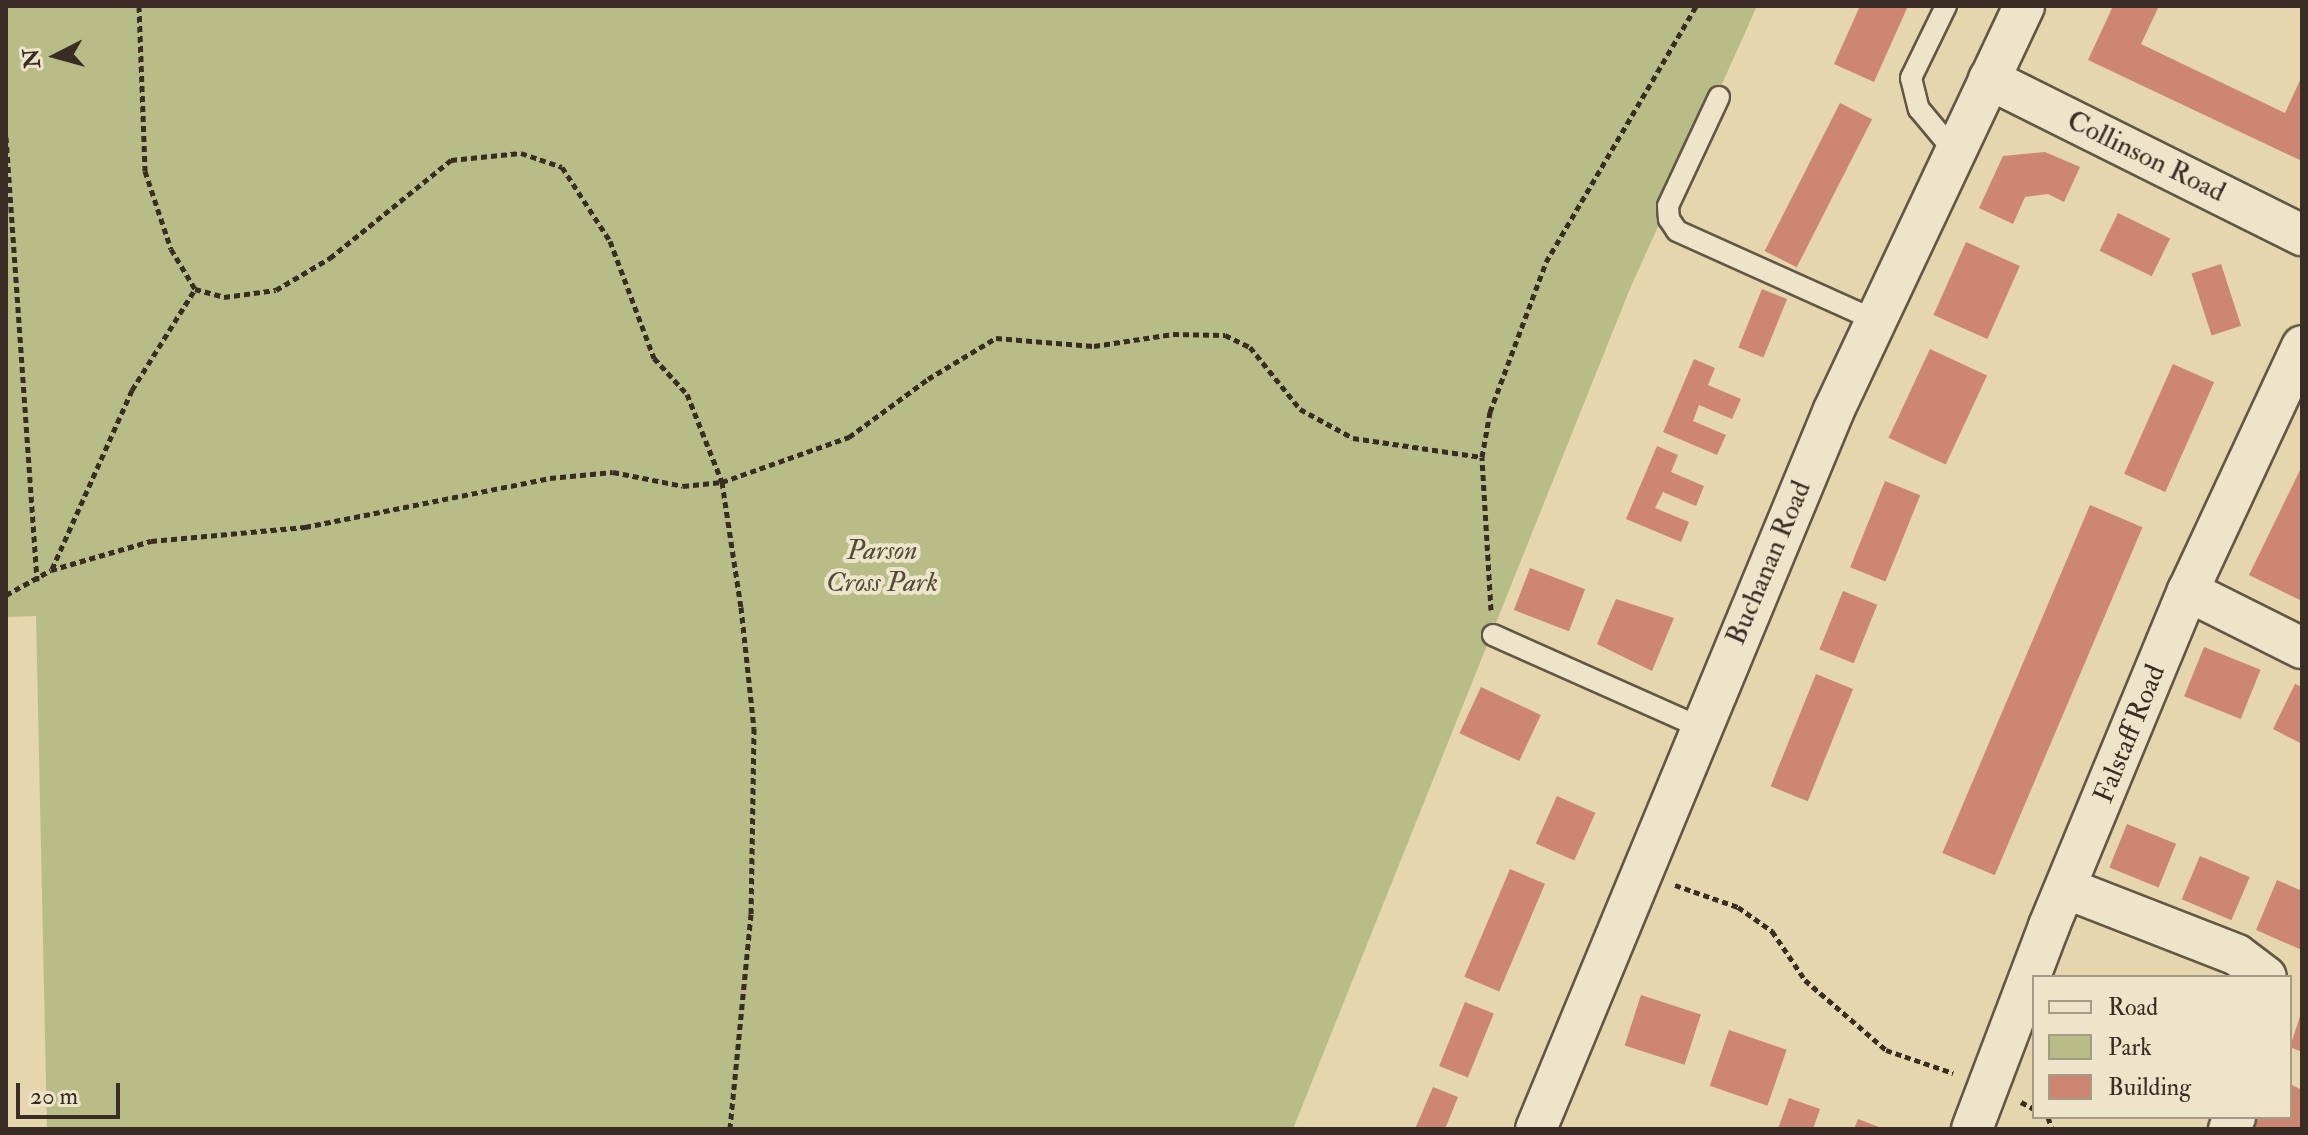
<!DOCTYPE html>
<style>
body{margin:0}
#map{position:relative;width:2308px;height:1135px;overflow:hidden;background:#e5d6ad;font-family:"IM FELL Double Pica",serif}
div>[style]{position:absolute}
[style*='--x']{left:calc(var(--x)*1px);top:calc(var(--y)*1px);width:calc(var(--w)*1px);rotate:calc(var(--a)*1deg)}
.green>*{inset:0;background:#b8bd88}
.building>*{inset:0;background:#cd8671;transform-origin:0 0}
.path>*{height:5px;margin-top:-2.5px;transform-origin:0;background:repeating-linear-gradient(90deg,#382c24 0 6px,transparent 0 10px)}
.roads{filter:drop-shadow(2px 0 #635646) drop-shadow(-2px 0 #635646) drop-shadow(0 2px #635646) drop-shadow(0 -2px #635646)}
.lane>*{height:20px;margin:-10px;padding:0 10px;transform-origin:10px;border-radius:10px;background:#eee4ca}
.street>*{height:40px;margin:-20px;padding:0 20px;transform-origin:20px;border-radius:20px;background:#eee4ca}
span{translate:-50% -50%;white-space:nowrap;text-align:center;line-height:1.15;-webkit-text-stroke:8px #eee4ca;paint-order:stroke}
.street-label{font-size:28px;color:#382c24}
.park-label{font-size:28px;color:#524938;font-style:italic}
.frame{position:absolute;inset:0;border:8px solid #382c24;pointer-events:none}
.legend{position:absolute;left:2032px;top:975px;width:260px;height:144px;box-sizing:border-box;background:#eee4ca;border:2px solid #a59a88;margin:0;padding:10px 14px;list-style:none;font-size:24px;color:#382c24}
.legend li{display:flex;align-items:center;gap:16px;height:40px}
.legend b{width:40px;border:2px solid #a59a88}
.north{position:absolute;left:16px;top:16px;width:80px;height:80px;-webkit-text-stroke:6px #eee4ca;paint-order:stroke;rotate:264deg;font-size:22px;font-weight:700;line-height:32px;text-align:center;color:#382c24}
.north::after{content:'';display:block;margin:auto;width:28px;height:36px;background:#382c24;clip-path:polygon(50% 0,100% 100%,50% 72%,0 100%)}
.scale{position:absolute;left:16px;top:1083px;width:104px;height:36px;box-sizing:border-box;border:4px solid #382c24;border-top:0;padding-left:10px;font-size:24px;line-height:28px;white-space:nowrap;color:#382c24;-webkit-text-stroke:6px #eee4ca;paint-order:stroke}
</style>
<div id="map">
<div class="green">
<i style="clip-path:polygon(6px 6px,1757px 6px,1629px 291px,1293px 1129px,47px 1129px,36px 616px,6px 617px)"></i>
</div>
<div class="building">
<i style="clip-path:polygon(1860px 6px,1908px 6px,1874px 82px,1834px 64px)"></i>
<i style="clip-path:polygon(2113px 6px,2159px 6px,2141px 44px,2285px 113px,2302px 76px,2302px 161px,2088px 60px)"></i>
<i style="left:1840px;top:103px;width:36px;height:166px;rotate:27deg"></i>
<i style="clip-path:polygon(2045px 152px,2080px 167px,2064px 202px,2048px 194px,2025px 197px,2013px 224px,1979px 208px,2003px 156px)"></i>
<i style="left:2118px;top:213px;width:58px;height:42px;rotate:26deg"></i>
<i style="left:1966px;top:242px;width:59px;height:80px;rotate:24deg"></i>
<i style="left:2221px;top:264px;width:65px;height:31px;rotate:72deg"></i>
<i style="left:1762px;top:289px;width:27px;height:63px;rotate:22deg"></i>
<i style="left:1930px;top:349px;width:63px;height:98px;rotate:25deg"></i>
<i style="clip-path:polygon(1694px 359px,1715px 368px,1708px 385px,1741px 399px,1732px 419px,1699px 405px,1693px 421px,1726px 435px,1717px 455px,1663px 432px)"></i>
<i style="left:2173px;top:364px;width:45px;height:120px;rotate:24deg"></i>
<i style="clip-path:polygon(1657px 446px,1678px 455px,1671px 472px,1704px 486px,1696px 506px,1663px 492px,1655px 508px,1689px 522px,1681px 542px,1626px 519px)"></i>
<i style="clip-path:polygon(2302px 466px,2302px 601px,2249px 575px)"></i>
<i style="left:1885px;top:481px;width:38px;height:93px;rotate:22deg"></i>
<i style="left:2090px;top:505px;width:57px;height:378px;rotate:23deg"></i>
<i style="left:1530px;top:568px;width:59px;height:45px;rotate:21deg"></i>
<i style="left:1843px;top:591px;width:37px;height:63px;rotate:22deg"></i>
<i style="clip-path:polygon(1616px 599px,1674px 618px,1652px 671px,1597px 644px)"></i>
<i style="left:2204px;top:647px;width:61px;height:53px;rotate:22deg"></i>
<i style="left:1816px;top:674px;width:40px;height:121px;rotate:22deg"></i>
<i style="clip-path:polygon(2295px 684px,2302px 687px,2302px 744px,2273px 729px)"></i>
<i style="left:1481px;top:687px;width:66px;height:51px;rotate:25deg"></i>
<i style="left:1557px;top:796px;width:42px;height:52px;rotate:24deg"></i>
<i style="left:2127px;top:824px;width:53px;height:47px;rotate:22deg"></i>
<i style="left:2200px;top:856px;width:54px;height:47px;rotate:23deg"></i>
<i style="left:1510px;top:869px;width:38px;height:117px;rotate:23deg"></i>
<i style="clip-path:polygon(2277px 880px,2302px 891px,2302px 950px,2256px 930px)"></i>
<i style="left:1641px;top:995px;width:63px;height:53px;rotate:18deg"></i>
<i style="left:1465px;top:1002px;width:31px;height:69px;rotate:22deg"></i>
<i style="clip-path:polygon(2302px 1010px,2302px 1052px,2290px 1047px)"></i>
<i style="left:1729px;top:1030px;width:61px;height:59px;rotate:19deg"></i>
<i style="clip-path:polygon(2290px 1084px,2302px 1090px,2302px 1129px,2252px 1129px,2257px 1117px,2290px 1117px)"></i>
<i style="clip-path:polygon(1433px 1087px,1458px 1097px,1445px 1129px,1415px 1129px)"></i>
<i style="clip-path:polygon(1789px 1098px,1820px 1109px,1813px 1129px,1778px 1129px)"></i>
<i style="clip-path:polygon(1858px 1119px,1884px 1129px,1854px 1129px)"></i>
</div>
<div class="path">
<i style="--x:139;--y:6;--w:165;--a:87.9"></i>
<i style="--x:145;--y:171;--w:82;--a:71.6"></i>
<i style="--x:171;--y:249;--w:47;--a:59"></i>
<i style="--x:195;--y:289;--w:30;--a:15"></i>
<i style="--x:224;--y:297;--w:52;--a:-7.7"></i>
<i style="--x:276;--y:290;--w:63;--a:-30.7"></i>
<i style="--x:330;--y:258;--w:156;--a:-39"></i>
<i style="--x:451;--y:160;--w:70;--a:-5.7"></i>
<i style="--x:521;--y:153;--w:43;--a:18.9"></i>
<i style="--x:562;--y:167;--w:88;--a:57"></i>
<i style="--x:610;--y:241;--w:125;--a:69.4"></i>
<i style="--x:654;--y:358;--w:49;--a:47.5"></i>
<i style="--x:687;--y:394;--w:95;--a:68.3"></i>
<i style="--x:722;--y:482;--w:126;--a:81.4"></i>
<i style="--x:741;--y:607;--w:122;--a:83.9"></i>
<i style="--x:754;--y:728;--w:186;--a:90.9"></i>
<i style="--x:751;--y:914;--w:216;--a:95.6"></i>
<i style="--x:6;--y:137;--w:445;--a:86"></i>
<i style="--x:52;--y:569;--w:196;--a:-65.9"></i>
<i style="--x:132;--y:390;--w:119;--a:-58"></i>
<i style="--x:6;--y:595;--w:51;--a:-29.1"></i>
<i style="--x:51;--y:570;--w:104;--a:-16.2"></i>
<i style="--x:151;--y:541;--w:155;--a:-5.2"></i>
<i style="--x:305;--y:527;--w:250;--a:-11.3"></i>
<i style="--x:550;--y:478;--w:63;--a:-5.4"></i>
<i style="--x:613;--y:472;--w:71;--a:11.3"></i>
<i style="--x:683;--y:486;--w:39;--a:-6"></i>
<i style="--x:722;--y:482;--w:135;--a:-19.5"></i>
<i style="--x:849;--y:437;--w:98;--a:-36.3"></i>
<i style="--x:928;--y:379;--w:79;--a:-31.1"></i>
<i style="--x:996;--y:338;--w:98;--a:4.7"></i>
<i style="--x:1094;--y:346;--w:80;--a:-8.6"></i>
<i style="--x:1173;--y:334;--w:52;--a:1.1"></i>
<i style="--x:1225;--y:335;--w:28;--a:26"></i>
<i style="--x:1250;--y:347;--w:80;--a:51.1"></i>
<i style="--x:1300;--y:409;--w:60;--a:28.7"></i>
<i style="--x:1353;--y:438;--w:130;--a:8.4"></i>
<i style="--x:1491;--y:610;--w:153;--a:-93.4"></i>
<i style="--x:1482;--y:457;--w:46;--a:-79.9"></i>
<i style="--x:1490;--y:412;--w:160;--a:-69.5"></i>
<i style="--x:1546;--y:262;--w:297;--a:-59.6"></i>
<i style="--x:1675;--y:885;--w:67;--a:19.2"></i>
<i style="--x:1738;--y:907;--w:42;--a:35.2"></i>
<i style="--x:1772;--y:931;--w:59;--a:56"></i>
<i style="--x:1805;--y:980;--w:107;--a:40.8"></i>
<i style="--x:1886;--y:1050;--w:71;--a:18.9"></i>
<i style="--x:2021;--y:1102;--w:15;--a:28"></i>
<i style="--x:2048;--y:1117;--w:13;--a:72"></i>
</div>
<div class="roads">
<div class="lane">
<i style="--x:1946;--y:6;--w:80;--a:115.9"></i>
<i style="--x:1911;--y:78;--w:32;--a:76"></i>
<i style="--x:1919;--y:109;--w:56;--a:50.1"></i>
<i style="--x:1719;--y:97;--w:120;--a:115.1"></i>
<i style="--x:1668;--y:206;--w:13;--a:86"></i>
<i style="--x:1669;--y:219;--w:14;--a:56"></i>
<i style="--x:1677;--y:231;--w:217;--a:24.2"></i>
<i style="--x:1493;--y:635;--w:227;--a:24"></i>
</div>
<div class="street">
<i style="--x:1989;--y:79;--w:350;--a:26.5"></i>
<i style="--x:2188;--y:591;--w:127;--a:26.6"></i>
<i style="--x:2068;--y:889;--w:181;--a:21.3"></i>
<i style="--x:2237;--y:955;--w:36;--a:37"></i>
<i style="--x:1536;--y:1129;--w:778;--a:-67.49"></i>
<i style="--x:1834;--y:410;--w:446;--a:-64.8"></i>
<i style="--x:1972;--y:1129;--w:217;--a:-69.2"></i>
<i style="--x:2049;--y:926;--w:363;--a:-67.5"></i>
<i style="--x:2188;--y:591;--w:270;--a:-65"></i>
<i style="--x:2229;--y:1129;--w:13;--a:-63"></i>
</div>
</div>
<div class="street-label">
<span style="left:2146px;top:157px;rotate:26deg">Collinson Road</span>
<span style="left:1769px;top:563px;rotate:-67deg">Buchanan Road</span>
<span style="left:2130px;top:734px;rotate:-68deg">Falstaff Road</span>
</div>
<div class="park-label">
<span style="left:882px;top:567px">Parson<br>Cross Park</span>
</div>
<div class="frame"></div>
<ul class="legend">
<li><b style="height:10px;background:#eee4ca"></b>Road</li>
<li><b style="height:22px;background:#b8bd88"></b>Park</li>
<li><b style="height:22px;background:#cd8671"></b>Building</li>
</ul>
<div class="north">N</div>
<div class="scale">20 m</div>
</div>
